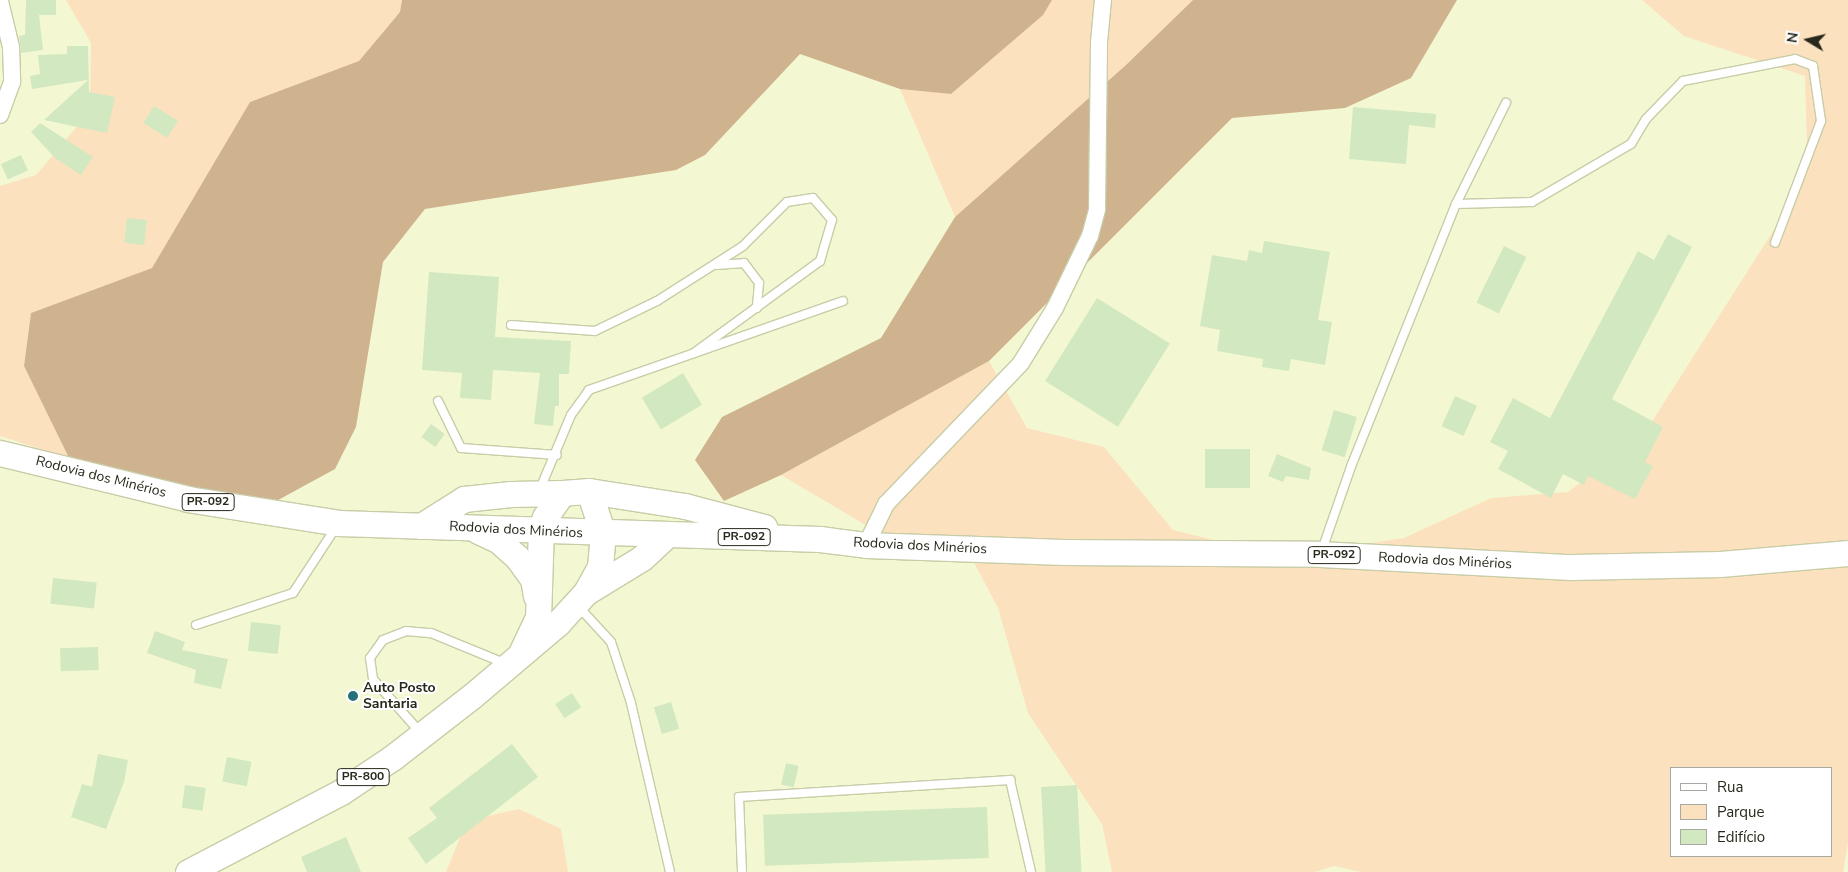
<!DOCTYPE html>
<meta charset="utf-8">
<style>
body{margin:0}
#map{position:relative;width:1848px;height:872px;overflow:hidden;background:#f4f8d2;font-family:"Nunito Sans",sans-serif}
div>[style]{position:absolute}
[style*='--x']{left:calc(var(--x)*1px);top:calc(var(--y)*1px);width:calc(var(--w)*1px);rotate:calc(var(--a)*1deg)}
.green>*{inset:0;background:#fce1be}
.forest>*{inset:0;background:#cfb38f}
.building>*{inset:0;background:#d2e8c0;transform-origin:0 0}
.roads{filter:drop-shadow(1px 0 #c8cca7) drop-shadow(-1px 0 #c8cca7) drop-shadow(0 1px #c8cca7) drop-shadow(0 -1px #c8cca7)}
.service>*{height:8px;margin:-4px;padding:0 4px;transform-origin:4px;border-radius:4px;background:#fff}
.minor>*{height:16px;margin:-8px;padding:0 8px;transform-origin:8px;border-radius:8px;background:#fff}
.primary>*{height:25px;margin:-12.5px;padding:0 12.5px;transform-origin:12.5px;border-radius:12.5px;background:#fff}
.dots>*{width:14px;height:14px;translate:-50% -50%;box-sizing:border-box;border:2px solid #fff;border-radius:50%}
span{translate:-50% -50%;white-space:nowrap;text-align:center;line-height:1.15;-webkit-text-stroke:4px #fff;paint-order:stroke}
.shield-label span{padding:1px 4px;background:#fff;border:1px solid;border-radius:4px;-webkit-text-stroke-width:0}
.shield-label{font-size:12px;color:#28291b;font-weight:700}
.street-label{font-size:14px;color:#28291b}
.poi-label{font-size:14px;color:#28291b;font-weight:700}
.left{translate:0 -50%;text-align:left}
.legend{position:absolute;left:1670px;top:767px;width:162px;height:90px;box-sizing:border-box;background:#fff;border:1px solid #a9a9a4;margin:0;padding:6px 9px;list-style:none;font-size:15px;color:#28291b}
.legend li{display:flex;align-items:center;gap:10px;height:25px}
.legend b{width:25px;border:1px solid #a9a9a4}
.north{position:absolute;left:1783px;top:15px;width:50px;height:50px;-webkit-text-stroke:4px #fff;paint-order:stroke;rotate:279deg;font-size:14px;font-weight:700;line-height:20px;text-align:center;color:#28291b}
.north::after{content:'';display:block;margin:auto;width:18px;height:22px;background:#28291b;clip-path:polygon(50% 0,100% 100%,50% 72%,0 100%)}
</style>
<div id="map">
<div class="green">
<i style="clip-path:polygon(66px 0,402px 0,400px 12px,359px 61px,250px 102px,152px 268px,31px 313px,24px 366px,69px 458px,0 436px,0 186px,36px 175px,90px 111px,91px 43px)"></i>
<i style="clip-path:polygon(1052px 0,1193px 0,1126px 65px,955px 217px,900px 89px,951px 94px,1042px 15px)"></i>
<i style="clip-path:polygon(evenodd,1642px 0,1848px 0,1848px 843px,1843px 872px,1360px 872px,1334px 866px,1315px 872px,1112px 872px,1102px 824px,1028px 713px,998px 608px,971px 557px,874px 530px,781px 475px,989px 361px,1027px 428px,1104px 447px,1173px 530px,1222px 542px,1352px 546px,1404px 538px,1491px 498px,1568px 492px,1646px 431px,1782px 217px,1807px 150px,1805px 76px,1684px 36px,1642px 0,1672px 768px,1832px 768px,1832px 856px,1672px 856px,1672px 768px)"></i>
<i style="clip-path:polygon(519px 809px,561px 829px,568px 872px,446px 872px,467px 821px)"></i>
</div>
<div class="forest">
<i style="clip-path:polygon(402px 0,1052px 0,1043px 15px,951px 94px,900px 89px,800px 54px,705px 155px,676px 170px,425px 209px,383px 262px,356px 427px,335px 469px,269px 505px,178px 493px,69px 458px,24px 366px,31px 313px,152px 268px,250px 102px,359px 61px,400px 12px)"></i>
<i style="clip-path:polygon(1193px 0,1457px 0,1411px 78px,1345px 108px,1232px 118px,989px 361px,781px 475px,724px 501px,695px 460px,722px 417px,881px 338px,955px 217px,1126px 65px)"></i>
</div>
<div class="building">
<i style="clip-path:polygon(26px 0,56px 0,56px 15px,39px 15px,43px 50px,21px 53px,19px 36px,25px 35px)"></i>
<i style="clip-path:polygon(67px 46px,88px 46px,89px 92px,115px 97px,107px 133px,44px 120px,88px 80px,32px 89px,30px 76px,40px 74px,38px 55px,67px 54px)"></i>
<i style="left:154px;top:106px;width:28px;height:20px;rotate:32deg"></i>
<i style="clip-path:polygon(1353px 107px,1436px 114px,1435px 128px,1409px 125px,1406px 164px,1349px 159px)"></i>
<i style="clip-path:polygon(40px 123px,93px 157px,81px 175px,55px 158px,31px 132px)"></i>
<i style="left:21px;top:155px;width:17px;height:22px;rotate:66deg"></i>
<i style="left:127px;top:218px;width:20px;height:25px;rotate:6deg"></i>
<i style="clip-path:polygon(1668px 234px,1692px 247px,1612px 399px,1663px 427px,1645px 462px,1653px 466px,1635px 499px,1588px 476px,1584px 485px,1563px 474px,1551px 498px,1498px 469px,1508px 451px,1490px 442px,1513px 398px,1550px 418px,1638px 251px,1654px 260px)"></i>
<i style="clip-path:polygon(1264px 241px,1330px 252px,1318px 320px,1332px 322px,1325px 365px,1291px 359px,1289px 371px,1262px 367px,1263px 359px,1217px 351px,1220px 330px,1200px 326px,1212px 255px,1247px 261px,1249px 250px,1262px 253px)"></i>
<i style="left:1504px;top:246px;width:25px;height:63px;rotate:26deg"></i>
<i style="clip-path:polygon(429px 272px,499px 277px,495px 337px,571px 341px,569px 374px,559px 374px,559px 406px,555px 406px,553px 426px,534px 424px,540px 373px,493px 370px,491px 400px,460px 398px,462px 373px,422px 370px)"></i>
<i style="left:1097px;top:298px;width:86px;height:98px;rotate:32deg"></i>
<i style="left:683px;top:373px;width:37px;height:48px;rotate:59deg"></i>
<i style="left:1455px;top:396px;width:24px;height:33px;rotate:24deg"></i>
<i style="left:1334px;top:410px;width:24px;height:42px;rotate:17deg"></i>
<i style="left:431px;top:424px;width:17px;height:16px;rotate:36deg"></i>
<i style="left:1205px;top:449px;width:45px;height:39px"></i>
<i style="clip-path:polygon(1277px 454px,1311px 468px,1309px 480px,1286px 476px,1283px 482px,1268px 476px)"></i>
<i style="left:53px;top:578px;width:44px;height:26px;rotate:6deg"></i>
<i style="left:251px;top:622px;width:30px;height:29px;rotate:6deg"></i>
<i style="clip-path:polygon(155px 631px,185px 642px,182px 650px,228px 659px,221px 689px,194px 683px,196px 670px,147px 653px)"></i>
<i style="left:98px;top:647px;width:23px;height:38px;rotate:88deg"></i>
<i style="left:572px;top:693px;width:17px;height:20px;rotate:57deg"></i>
<i style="left:671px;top:702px;width:28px;height:18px;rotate:73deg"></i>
<i style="clip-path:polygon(512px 744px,538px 777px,426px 864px,408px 838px,437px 818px,429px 808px)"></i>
<i style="clip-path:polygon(98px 754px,128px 760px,124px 782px,106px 829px,71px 817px,82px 784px,92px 787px)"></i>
<i style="left:227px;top:757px;width:25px;height:25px;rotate:11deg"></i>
<i style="left:786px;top:763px;width:13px;height:22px;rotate:13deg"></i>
<i style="left:185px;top:785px;width:21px;height:23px;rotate:8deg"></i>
<i style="left:1077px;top:785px;width:87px;height:36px;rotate:87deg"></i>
<i style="left:987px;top:807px;width:51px;height:224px;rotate:88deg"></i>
<i style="clip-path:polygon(346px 837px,361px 872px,307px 872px,301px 857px)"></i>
</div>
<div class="roads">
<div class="service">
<i style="--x:1456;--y:204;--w:76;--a:-1.5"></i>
<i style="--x:1532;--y:202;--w:115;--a:-30.4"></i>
<i style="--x:1631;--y:144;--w:29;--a:-59"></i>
<i style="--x:1646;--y:119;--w:53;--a:-45.8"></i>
<i style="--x:1683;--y:81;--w:114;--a:-11.1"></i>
<i style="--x:1795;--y:59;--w:19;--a:21"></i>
<i style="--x:1813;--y:66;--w:56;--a:81.7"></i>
<i style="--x:1821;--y:121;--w:130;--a:110.7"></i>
<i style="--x:717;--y:265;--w:27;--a:-4"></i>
<i style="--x:744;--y:263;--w:25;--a:53"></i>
<i style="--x:759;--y:283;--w:25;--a:95"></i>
<i style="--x:511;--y:325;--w:84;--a:4.1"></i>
<i style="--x:595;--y:331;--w:69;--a:-25.8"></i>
<i style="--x:657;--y:301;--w:102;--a:-32.6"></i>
<i style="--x:743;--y:246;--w:62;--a:-45"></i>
<i style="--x:787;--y:202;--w:26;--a:-9"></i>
<i style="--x:813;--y:198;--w:29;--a:49"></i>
<i style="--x:832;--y:220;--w:43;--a:106.3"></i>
<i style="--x:820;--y:261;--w:156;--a:143.9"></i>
<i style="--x:438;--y:401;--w:52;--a:63.9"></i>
<i style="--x:461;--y:448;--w:96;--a:4.2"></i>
<i style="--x:540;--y:489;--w:80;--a:-67.3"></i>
<i style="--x:571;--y:415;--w:31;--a:-54"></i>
<i style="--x:589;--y:390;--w:269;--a:-19.3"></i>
<i style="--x:1322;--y:550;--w:91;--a:-70.8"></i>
<i style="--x:1352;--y:464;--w:280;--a:-68.2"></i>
<i style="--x:1456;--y:204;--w:113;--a:-63.7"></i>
<i style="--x:577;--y:605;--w:50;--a:47.4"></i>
<i style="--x:611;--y:642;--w:64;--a:71.8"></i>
<i style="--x:631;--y:703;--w:173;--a:77"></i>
<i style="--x:196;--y:625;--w:102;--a:-18.3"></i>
<i style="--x:293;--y:593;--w:79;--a:-56.9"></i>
<i style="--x:419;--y:731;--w:69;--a:-131.5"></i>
<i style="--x:373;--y:679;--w:21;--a:-98"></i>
<i style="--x:370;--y:658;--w:22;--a:-54"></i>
<i style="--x:383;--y:640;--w:25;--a:-21"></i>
<i style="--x:406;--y:631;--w:25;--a:5"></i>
<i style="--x:431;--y:633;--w:79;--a:22.3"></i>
<i style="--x:742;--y:872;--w:75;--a:-92.3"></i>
<i style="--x:739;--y:797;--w:272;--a:-3.6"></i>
<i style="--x:1010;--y:780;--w:94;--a:77.1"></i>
</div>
<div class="minor">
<i style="--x:0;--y:1;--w:47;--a:76.6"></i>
<i style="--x:11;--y:47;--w:35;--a:88"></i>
<i style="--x:12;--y:82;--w:35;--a:110"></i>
<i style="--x:866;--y:545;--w:46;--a:-64"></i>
<i style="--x:886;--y:504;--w:195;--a:-46.2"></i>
<i style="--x:1021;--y:363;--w:65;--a:-58.3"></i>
<i style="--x:1055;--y:308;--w:80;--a:-64.1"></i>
<i style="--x:1090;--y:236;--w:28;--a:-75"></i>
<i style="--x:1097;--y:209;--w:167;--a:-89.3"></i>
<i style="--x:1099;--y:42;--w:42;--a:-84.6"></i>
</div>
<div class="primary">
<i style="--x:0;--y:453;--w:194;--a:13.7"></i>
<i style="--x:188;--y:499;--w:153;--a:9"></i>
<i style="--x:339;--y:523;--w:481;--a:1.9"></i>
<i style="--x:820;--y:539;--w:46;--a:7.4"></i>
<i style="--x:866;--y:545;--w:198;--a:2"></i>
<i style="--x:1064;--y:552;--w:256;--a:0.4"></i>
<i style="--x:1320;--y:554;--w:251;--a:3"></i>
<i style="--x:1571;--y:567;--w:149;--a:-1.2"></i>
<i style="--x:1720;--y:564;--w:128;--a:-4.9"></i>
<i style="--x:589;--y:491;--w:97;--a:8.9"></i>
<i style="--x:685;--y:506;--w:82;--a:14.9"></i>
<i style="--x:421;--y:526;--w:51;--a:-32.1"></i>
<i style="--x:464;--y:499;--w:47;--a:-6.1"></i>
<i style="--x:511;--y:494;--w:51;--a:-1.1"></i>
<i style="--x:478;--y:531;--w:23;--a:25"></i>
<i style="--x:499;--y:541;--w:24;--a:42"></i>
<i style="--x:517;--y:557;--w:27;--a:54"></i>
<i style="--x:533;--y:579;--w:17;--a:80"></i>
<i style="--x:588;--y:591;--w:63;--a:-31.4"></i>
<i style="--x:642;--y:558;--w:34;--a:-43"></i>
<i style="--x:188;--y:872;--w:173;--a:-27.6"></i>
<i style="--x:341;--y:792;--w:61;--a:-33.7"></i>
<i style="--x:392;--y:758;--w:101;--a:-37.8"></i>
<i style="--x:472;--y:696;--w:113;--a:-40.3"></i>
<i style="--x:558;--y:623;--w:42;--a:-47.9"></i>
<i style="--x:586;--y:592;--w:29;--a:-61"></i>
<i style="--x:600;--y:567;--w:33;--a:-85"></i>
<i style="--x:603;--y:534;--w:45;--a:-108"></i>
<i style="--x:589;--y:491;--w:27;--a:176"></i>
<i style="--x:562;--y:493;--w:29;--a:125"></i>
<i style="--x:545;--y:517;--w:12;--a:110"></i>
<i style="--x:541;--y:528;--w:89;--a:91.9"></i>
<i style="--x:538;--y:617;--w:42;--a:115.3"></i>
</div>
</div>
<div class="dots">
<i style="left:353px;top:696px;background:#267079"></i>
</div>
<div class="shield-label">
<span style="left:208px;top:502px">PR-092</span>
<span style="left:744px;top:537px">PR-092</span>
<span style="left:1334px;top:555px">PR-092</span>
<span style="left:363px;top:777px">PR-800</span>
</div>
<div class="street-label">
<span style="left:101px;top:477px;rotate:14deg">Rodovia dos Minérios</span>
<span style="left:516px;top:530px;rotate:3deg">Rodovia dos Minérios</span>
<span style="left:920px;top:546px;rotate:3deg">Rodovia dos Minérios</span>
<span style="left:1445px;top:561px;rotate:3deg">Rodovia dos Minérios</span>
</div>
<div class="poi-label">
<span class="left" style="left:363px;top:696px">Auto Posto<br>Santaria</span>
</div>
<ul class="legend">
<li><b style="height:6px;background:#fff"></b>Rua</li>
<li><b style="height:14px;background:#fce1be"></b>Parque</li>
<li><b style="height:14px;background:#d2e8c0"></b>Edifício</li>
</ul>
<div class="north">N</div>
</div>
